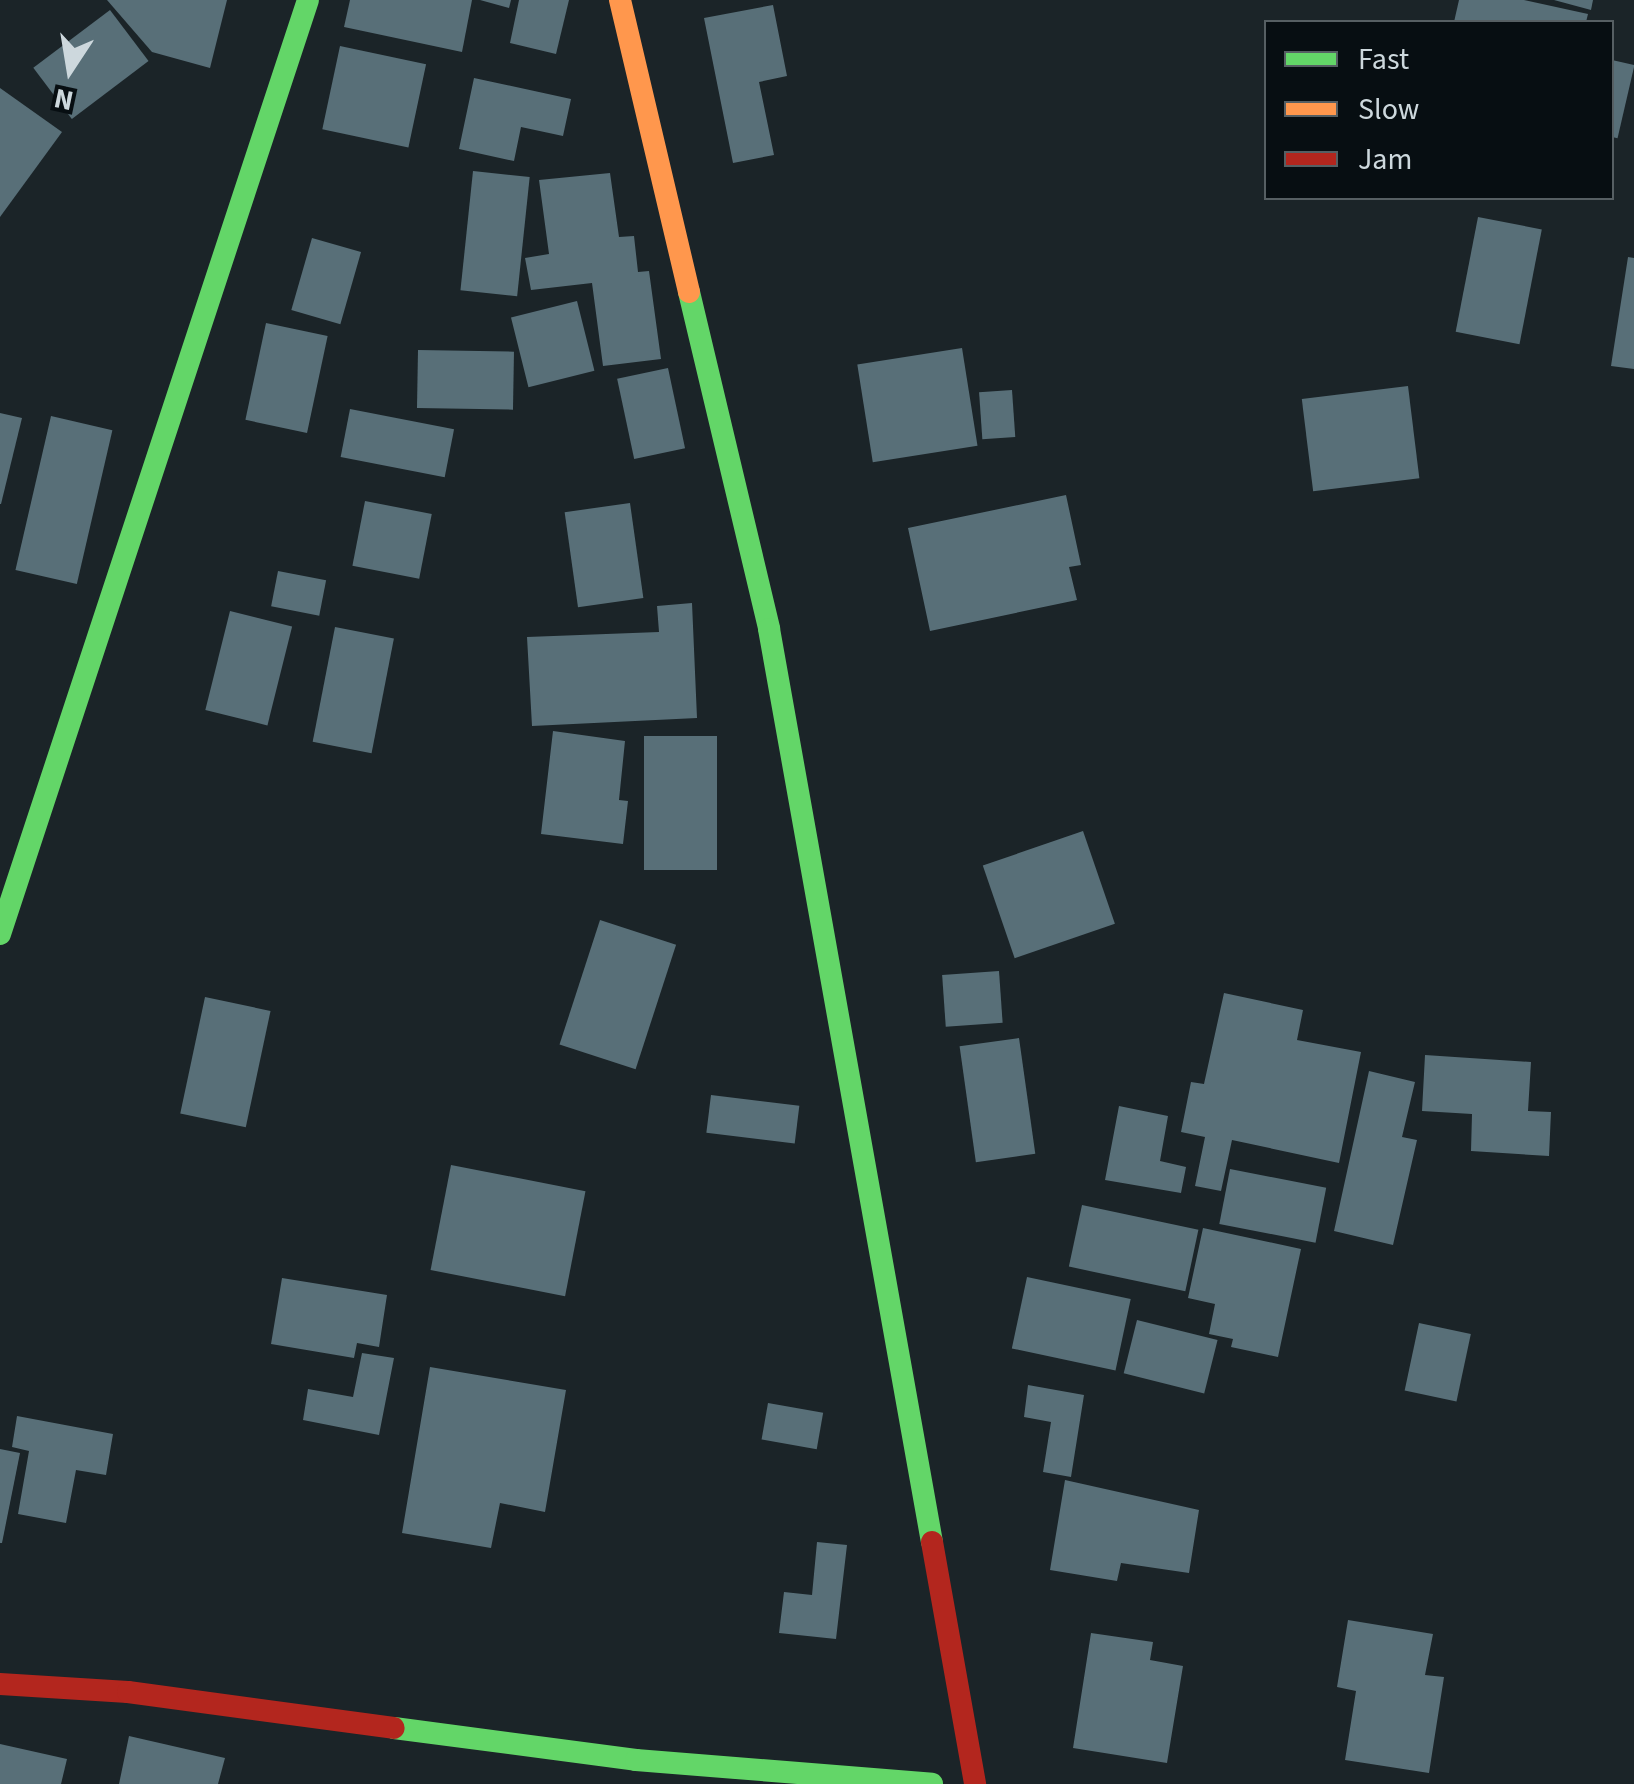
<!DOCTYPE html>
<style>
body{margin:0}
#map{position:relative;width:1634px;height:1784px;overflow:hidden;background:#1b2428;font-family:"Source Sans 3",sans-serif}
div>[style]{position:absolute}
[style*='--x']{left:calc(var(--x)*1px);top:calc(var(--y)*1px);width:calc(var(--w)*1px);rotate:calc(var(--a)*1deg)}
.building>*{inset:0;background:#586f78;transform-origin:0 0}
.fast>*{height:22px;margin:-11px;padding:0 11px;transform-origin:11px;border-radius:11px;background:#63d668}
.slow>*{height:22px;margin:-11px;padding:0 11px;transform-origin:11px;border-radius:11px;background:#ff974d}
.jam>*{height:22px;margin:-11px;padding:0 11px;transform-origin:11px;border-radius:11px;background:#b3261e}
span{translate:-50% -50%;white-space:nowrap;text-align:center;line-height:1.15;-webkit-text-stroke:10px #070e12;paint-order:stroke}
.legend{position:absolute;left:1264px;top:20px;width:350px;height:180px;box-sizing:border-box;background:#070e12;border:2px solid #565f63;margin:0;padding:12px 18px;list-style:none;font-size:30px;color:#cdd8dd}
.legend li{display:flex;align-items:center;gap:20px;height:50px}
.legend b{width:50px;border:2px solid #565f63}
.north{position:absolute;left:20px;top:20px;width:100px;height:100px;-webkit-text-stroke:8px #070e12;paint-order:stroke;rotate:192deg;font-size:28px;font-weight:700;line-height:40px;text-align:center;color:#cdd8dd}
.north::after{content:'';display:block;margin:auto;width:35px;height:45px;background:#cdd8dd;clip-path:polygon(50% 0,100% 100%,50% 72%,0 100%)}
</style>
<div id="map">
<div class="building">
<i style="clip-path:polygon(107px 0,227px 0,210px 68px,152px 52px)"></i>
<i style="clip-path:polygon(350px 0,472px 0,462px 52px,344px 27px)"></i>
<i style="clip-path:polygon(480px 0,511px 0,509px 8px)"></i>
<i style="clip-path:polygon(519px 0,569px 0,556px 54px,510px 43px)"></i>
<i style="clip-path:polygon(1459px 0,1524px 0,1588px 14px,1586px 22px,1454px 22px)"></i>
<i style="clip-path:polygon(1554px 0,1593px 0,1591px 10px)"></i>
<i style="clip-path:polygon(773px 5px,787px 76px,759px 82px,774px 155px,733px 163px,704px 18px)"></i>
<i style="left:110px;top:10px;width:64px;height:96px;rotate:53deg"></i>
<i style="left:340px;top:46px;width:88px;height:85px;rotate:12deg"></i>
<i style="left:1612px;top:60px;width:23px;height:75px;rotate:13deg"></i>
<i style="clip-path:polygon(474px 78px,571px 99px,563px 136px,521px 127px,514px 161px,459px 149px)"></i>
<i style="clip-path:polygon(0 88px,62px 132px,0 217px)"></i>
<i style="left:473px;top:171px;width:57px;height:120px;rotate:6deg"></i>
<i style="clip-path:polygon(610px 173px,619px 237px,634px 236px,638px 272px,649px 271px,661px 359px,603px 366px,592px 283px,531px 290px,525px 258px,549px 254px,539px 180px)"></i>
<i style="left:1478px;top:217px;width:65px;height:117px;rotate:11deg"></i>
<i style="left:312px;top:238px;width:51px;height:75px;rotate:16deg"></i>
<i style="clip-path:polygon(1628px 257px,1634px 258px,1634px 369px,1611px 366px)"></i>
<i style="left:577px;top:301px;width:72px;height:68px;rotate:76deg"></i>
<i style="left:266px;top:323px;width:63px;height:99px;rotate:12deg"></i>
<i style="left:962px;top:348px;width:99px;height:106px;rotate:81deg"></i>
<i style="left:418px;top:350px;width:96px;height:58px;rotate:1deg"></i>
<i style="left:668px;top:368px;width:82px;height:52px;rotate:78deg"></i>
<i style="left:1408px;top:386px;width:93px;height:107px;rotate:83deg"></i>
<i style="left:1012px;top:390px;width:47px;height:33px;rotate:86deg"></i>
<i style="left:350px;top:409px;width:106px;height:49px;rotate:11deg"></i>
<i style="clip-path:polygon(0 413px,22px 418px,1px 504px,0 504px)"></i>
<i style="left:51px;top:416px;width:63px;height:158px;rotate:13deg"></i>
<i style="clip-path:polygon(1066px 495px,1081px 565px,1069px 567px,1077px 600px,930px 631px,908px 528px)"></i>
<i style="left:365px;top:501px;width:68px;height:66px;rotate:11deg"></i>
<i style="left:630px;top:503px;width:96px;height:66px;rotate:82deg"></i>
<i style="left:278px;top:571px;width:49px;height:36px;rotate:11deg"></i>
<i style="clip-path:polygon(692px 603px,697px 718px,532px 726px,527px 637px,659px 632px,657px 606px)"></i>
<i style="left:230px;top:611px;width:64px;height:102px;rotate:14deg"></i>
<i style="left:335px;top:627px;width:60px;height:117px;rotate:11deg"></i>
<i style="clip-path:polygon(553px 731px,625px 741px,619px 800px,628px 801px,623px 844px,541px 834px)"></i>
<i style="left:644px;top:736px;width:73px;height:134px"></i>
<i style="left:1083px;top:831px;width:98px;height:106px;rotate:71deg"></i>
<i style="left:600px;top:920px;width:80px;height:131px;rotate:18deg"></i>
<i style="left:999px;top:971px;width:52px;height:57px;rotate:86deg"></i>
<i style="clip-path:polygon(1224px 993px,1303px 1010px,1297px 1040px,1361px 1052px,1339px 1163px,1232px 1140px,1221px 1191px,1195px 1186px,1205px 1137px,1181px 1132px,1191px 1082px,1204px 1084px)"></i>
<i style="left:205px;top:997px;width:67px;height:119px;rotate:12deg"></i>
<i style="left:1019px;top:1038px;width:117px;height:60px;rotate:82deg"></i>
<i style="clip-path:polygon(1425px 1055px,1531px 1062px,1528px 1111px,1551px 1112px,1549px 1156px,1471px 1151px,1472px 1114px,1422px 1111px)"></i>
<i style="clip-path:polygon(1369px 1071px,1415px 1082px,1402px 1137px,1417px 1140px,1393px 1245px,1334px 1231px)"></i>
<i style="left:711px;top:1095px;width:89px;height:38px;rotate:7deg"></i>
<i style="clip-path:polygon(1119px 1106px,1168px 1116px,1160px 1161px,1186px 1167px,1181px 1193px,1105px 1180px)"></i>
<i style="left:451px;top:1165px;width:137px;height:107px;rotate:11deg"></i>
<i style="left:1230px;top:1169px;width:98px;height:56px;rotate:11deg"></i>
<i style="left:1082px;top:1205px;width:119px;height:63px;rotate:12deg"></i>
<i style="clip-path:polygon(1203px 1228px,1301px 1249px,1278px 1357px,1231px 1347px,1233px 1339px,1209px 1334px,1215px 1304px,1188px 1298px)"></i>
<i style="left:1027px;top:1277px;width:106px;height:73px;rotate:12deg"></i>
<i style="clip-path:polygon(282px 1278px,387px 1295px,379px 1347px,357px 1343px,354px 1358px,271px 1344px)"></i>
<i style="left:1137px;top:1320px;width:83px;height:55px;rotate:14deg"></i>
<i style="left:1419px;top:1323px;width:53px;height:69px;rotate:12deg"></i>
<i style="clip-path:polygon(362px 1353px,394px 1358px,379px 1435px,303px 1420px,308px 1389px,353px 1397px)"></i>
<i style="clip-path:polygon(430px 1367px,566px 1390px,545px 1512px,500px 1503px,491px 1548px,402px 1533px)"></i>
<i style="clip-path:polygon(1028px 1385px,1084px 1395px,1071px 1477px,1043px 1472px,1051px 1422px,1024px 1417px)"></i>
<i style="left:768px;top:1403px;width:56px;height:37px;rotate:10deg"></i>
<i style="clip-path:polygon(17px 1416px,113px 1434px,106px 1475px,76px 1470px,66px 1523px,18px 1514px,29px 1451px,12px 1447px)"></i>
<i style="clip-path:polygon(0 1449px,20px 1453px,2px 1543px,0 1543px)"></i>
<i style="clip-path:polygon(1065px 1480px,1199px 1510px,1189px 1573px,1121px 1563px,1117px 1581px,1050px 1570px)"></i>
<i style="clip-path:polygon(817px 1542px,847px 1545px,836px 1639px,779px 1633px,784px 1592px,812px 1595px)"></i>
<i style="clip-path:polygon(1348px 1620px,1433px 1634px,1425px 1675px,1444px 1677px,1429px 1773px,1345px 1760px,1356px 1691px,1337px 1687px)"></i>
<i style="clip-path:polygon(1091px 1633px,1153px 1642px,1150px 1660px,1183px 1666px,1167px 1763px,1073px 1748px)"></i>
<i style="clip-path:polygon(129px 1736px,225px 1758px,218px 1784px,119px 1784px)"></i>
<i style="clip-path:polygon(0 1744px,67px 1759px,61px 1784px,0 1784px)"></i>
</div>
<div class="fast">
<i style="--x:689;--y:292;--w:346;--a:76.6"></i>
<i style="--x:769;--y:629;--w:927;--a:79.88"></i>
<i style="--x:0;--y:934;--w:983;--a:-71.75"></i>
<i style="--x:394;--y:1728;--w:244;--a:7.5"></i>
<i style="--x:636;--y:1760;--w:297;--a:4.6"></i>
</div>
<div class="slow">
<i style="--x:620;--y:0;--w:300;--a:76.7"></i>
</div>
<div class="jam">
<i style="--x:932;--y:1542;--w:246;--a:79.9"></i>
<i style="--x:0;--y:1684;--w:128;--a:3.6"></i>
<i style="--x:128;--y:1692;--w:268;--a:7.7"></i>
</div>
<ul class="legend">
<li><b style="height:12px;background:#63d668"></b>Fast</li>
<li><b style="height:12px;background:#ff974d"></b>Slow</li>
<li><b style="height:12px;background:#b3261e"></b>Jam</li>
</ul>
<div class="north">N</div>
</div>
